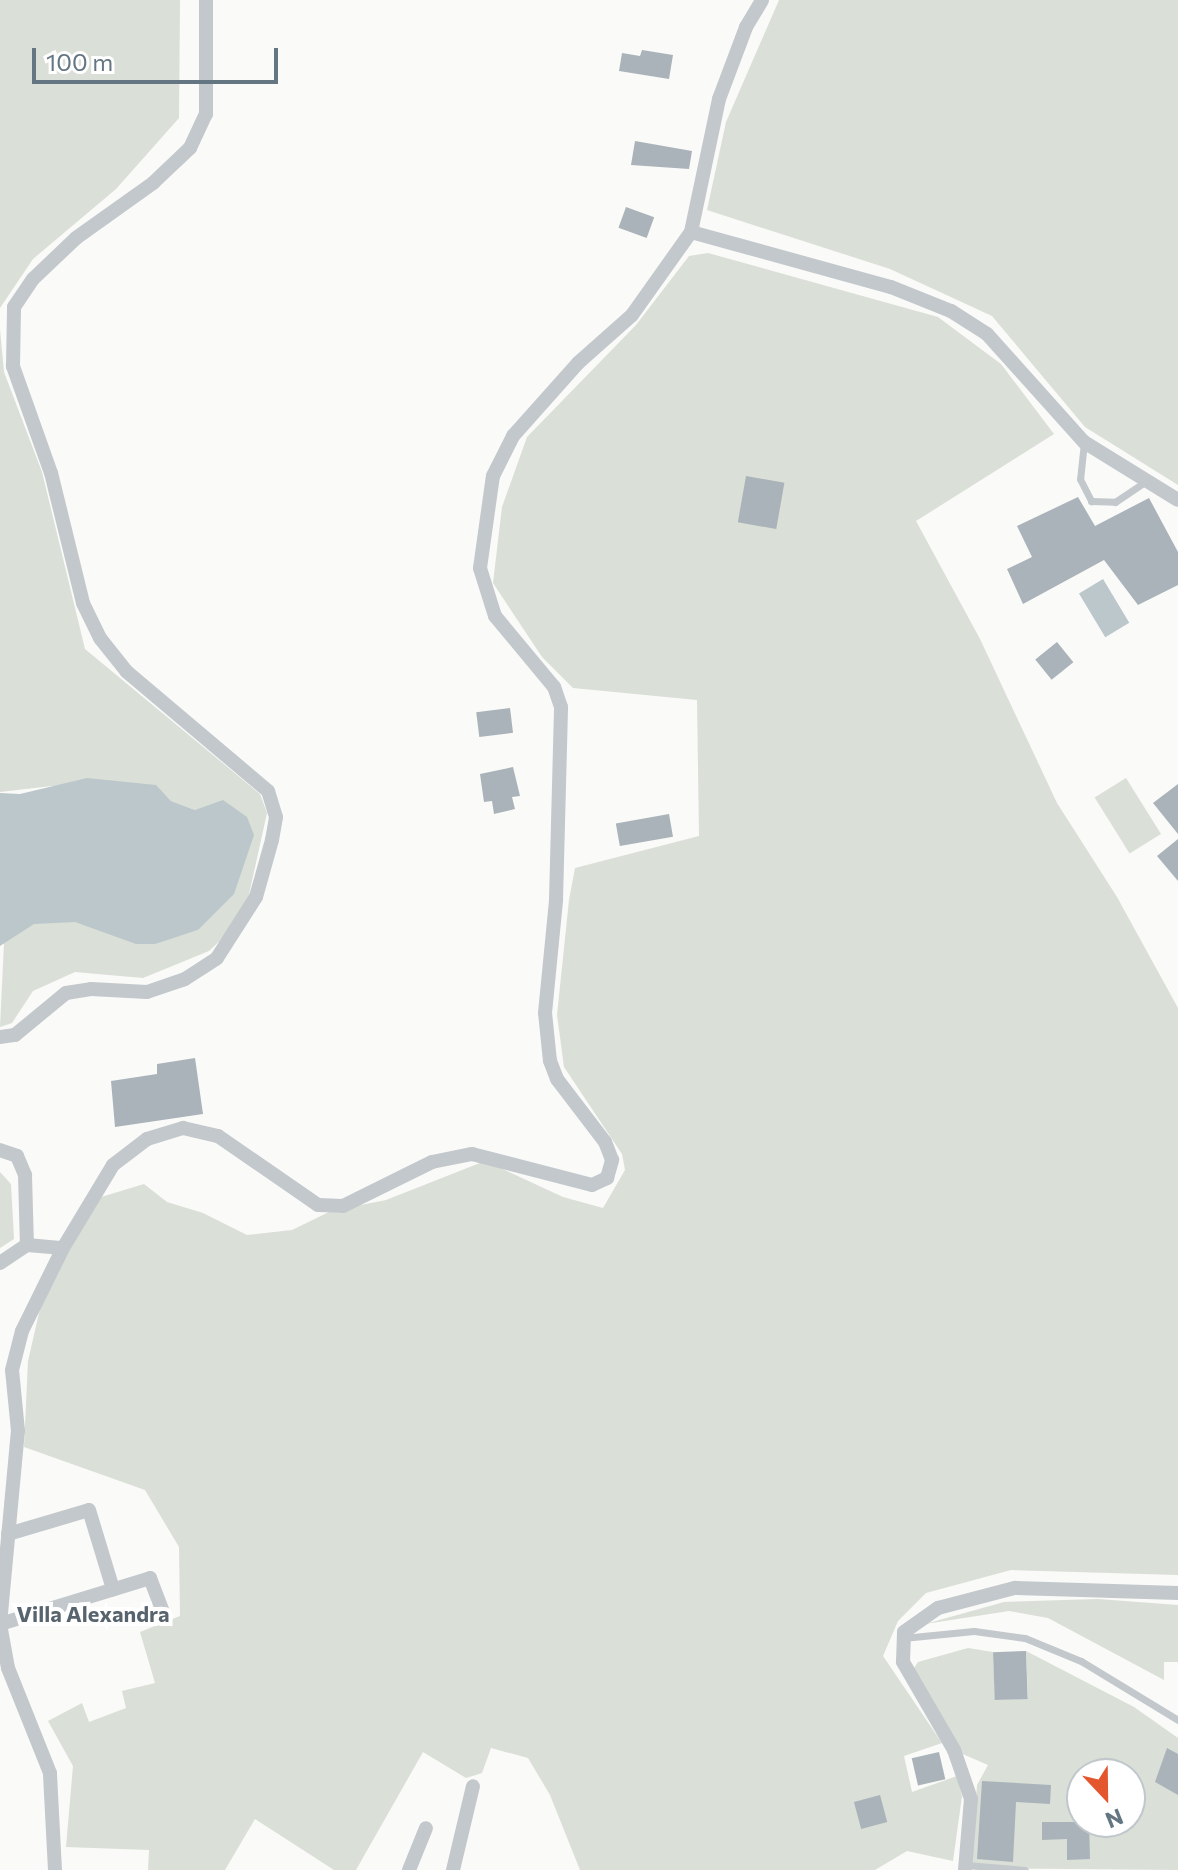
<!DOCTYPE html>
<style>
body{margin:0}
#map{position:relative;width:1178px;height:1870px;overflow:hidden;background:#fafaf8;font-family:Commissioner,sans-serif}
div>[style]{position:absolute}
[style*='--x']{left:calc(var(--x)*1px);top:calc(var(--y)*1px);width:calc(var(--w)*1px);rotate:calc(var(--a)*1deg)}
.green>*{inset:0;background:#dadfd7;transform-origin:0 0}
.water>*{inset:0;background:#bbc7cb;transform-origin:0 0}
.building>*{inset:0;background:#aab3b9;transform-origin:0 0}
.service>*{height:7px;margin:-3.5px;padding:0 3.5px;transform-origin:3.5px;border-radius:3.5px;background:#c3c8cc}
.minor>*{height:14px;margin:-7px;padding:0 7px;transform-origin:7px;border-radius:7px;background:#c3c8cc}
span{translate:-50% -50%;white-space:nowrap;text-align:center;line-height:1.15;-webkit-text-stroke:8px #fff;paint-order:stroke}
.neighbourhood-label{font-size:22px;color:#57646e;font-weight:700}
.north{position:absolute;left:1066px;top:1758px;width:80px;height:80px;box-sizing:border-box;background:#fff;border:2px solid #c1c8cd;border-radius:50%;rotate:158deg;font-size:22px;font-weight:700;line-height:32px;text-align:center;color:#657683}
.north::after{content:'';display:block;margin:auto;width:28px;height:36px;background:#e4572e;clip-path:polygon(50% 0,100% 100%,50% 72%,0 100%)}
.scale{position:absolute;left:32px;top:48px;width:246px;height:36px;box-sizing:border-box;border:4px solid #657683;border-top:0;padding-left:10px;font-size:24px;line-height:28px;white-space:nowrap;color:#657683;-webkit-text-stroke:6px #fff;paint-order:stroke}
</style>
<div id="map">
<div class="green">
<i style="clip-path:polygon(0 0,180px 0,179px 118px,116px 189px,33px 259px,0 308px)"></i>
<i style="clip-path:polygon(779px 0,1178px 0,1178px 485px,1085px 427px,992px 316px,890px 269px,707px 210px,726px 122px)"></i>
<i style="clip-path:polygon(708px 253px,938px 317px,1001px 364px,1054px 434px,916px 521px,980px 639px,1057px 803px,1117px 897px,1178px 1008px,1178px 1575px,1011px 1570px,926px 1593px,898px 1621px,883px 1656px,942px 1743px,904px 1756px,912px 1792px,957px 1776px,962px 1796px,953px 1861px,907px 1851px,875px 1870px,580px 1870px,550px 1795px,528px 1758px,491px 1748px,482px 1773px,466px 1778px,423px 1752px,356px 1870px,334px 1870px,255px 1819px,225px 1870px,148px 1870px,149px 1850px,66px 1847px,73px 1766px,48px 1721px,82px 1703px,89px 1722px,126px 1708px,122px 1691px,155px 1683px,140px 1632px,180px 1616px,179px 1547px,145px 1490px,24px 1447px,28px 1361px,42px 1300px,98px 1198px,144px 1184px,167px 1202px,203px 1213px,247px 1235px,292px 1230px,331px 1211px,386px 1200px,485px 1161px,563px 1197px,603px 1208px,625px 1170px,622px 1154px,564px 1067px,557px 1015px,569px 900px,575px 868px,699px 836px,697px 700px,573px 688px,542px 657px,493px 583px,502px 507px,527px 437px,636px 325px,689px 256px)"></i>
<i style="clip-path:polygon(0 329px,4px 372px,42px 472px,85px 649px,260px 794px,267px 813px,248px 899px,228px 933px,209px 951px,143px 978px,75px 972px,33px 991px,12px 1023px,0 1027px,4px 943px,34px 923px,80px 916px,179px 936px,198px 930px,247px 817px,195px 810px,171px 801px,155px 785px,52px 786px,0 792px)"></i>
<i style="left:1126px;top:778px;width:66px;height:37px;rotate:58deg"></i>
<i style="clip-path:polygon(0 1172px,11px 1184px,14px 1239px,0 1248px)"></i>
<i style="clip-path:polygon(1098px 1599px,1178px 1605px,1178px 1662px,1164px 1662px,1164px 1680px,1048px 1618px,1009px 1611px,925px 1624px,1004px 1602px)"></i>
<i style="clip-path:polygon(evenodd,968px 1648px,993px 1652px,995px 1700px,1028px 1698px,1026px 1651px,1134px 1707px,1178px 1738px,1178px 1870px,971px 1868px,977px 1785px,988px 1765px,958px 1752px,912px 1671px,918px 1662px,968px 1648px,1082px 1774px,1130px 1774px,1130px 1822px,1082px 1822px,1082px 1774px)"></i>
</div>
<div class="water">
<i style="left:1103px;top:579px;width:51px;height:28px;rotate:59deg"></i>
<i style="clip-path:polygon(87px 778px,156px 785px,171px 801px,195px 810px,223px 800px,247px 817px,254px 835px,234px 894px,198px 930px,155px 944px,136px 944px,75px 922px,34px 924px,0 946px,0 793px,20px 794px)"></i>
</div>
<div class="building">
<i style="clip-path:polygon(642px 50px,673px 55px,669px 79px,619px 71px,622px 53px,640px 56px)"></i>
<i style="clip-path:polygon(635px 141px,692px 151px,689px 169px,631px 165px)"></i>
<i style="left:626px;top:207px;width:30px;height:22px;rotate:20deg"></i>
<i style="left:746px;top:476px;width:39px;height:47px;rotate:10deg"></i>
<i style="clip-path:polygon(1078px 497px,1095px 526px,1149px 498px,1178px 552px,1178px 585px,1138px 605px,1104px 560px,1023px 604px,1007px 569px,1032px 557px,1017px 526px)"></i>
<i style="left:1057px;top:642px;width:26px;height:28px;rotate:51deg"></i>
<i style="left:510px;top:708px;width:25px;height:34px;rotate:83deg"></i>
<i style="clip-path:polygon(513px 767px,520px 796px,512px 797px,515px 809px,494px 814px,492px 801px,484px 802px,480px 774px)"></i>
<i style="clip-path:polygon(1178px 784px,1178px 834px,1153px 803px)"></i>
<i style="left:669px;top:814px;width:23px;height:54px;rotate:80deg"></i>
<i style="clip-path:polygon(1178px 839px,1178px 881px,1157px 856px)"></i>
<i style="clip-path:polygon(195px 1058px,203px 1114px,115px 1127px,111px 1081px,157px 1074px,157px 1064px)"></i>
<i style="left:1026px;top:1651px;width:48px;height:33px;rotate:88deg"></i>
<i style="clip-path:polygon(1167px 1748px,1178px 1754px,1178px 1795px,1155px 1782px)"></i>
<i style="left:939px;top:1752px;width:28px;height:28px;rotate:77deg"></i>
<i style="clip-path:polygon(982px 1781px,1051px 1785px,1050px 1804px,1016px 1802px,1013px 1862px,977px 1859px)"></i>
<i style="left:880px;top:1795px;width:28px;height:27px;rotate:75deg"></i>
<i style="clip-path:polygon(1042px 1822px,1089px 1822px,1090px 1859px,1067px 1860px,1067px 1839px,1042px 1840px)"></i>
</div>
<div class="service">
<i style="--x:1084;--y:442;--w:37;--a:96"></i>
<i style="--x:1080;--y:479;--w:25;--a:63"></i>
<i style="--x:1091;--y:501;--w:24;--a:2"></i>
<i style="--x:1115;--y:502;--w:37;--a:-34"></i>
<i style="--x:903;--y:1638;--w:71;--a:-5.6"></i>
<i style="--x:974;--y:1631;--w:51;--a:7.8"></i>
<i style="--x:1025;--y:1638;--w:61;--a:22.3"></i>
<i style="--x:1081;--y:1661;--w:114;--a:31.3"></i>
<i style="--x:966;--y:1865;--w:59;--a:4.8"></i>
</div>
<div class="minor">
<i style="--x:691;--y:232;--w:207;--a:15.4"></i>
<i style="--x:891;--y:287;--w:65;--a:21.8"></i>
<i style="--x:951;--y:311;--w:43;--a:32.6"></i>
<i style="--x:987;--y:334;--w:145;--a:48.1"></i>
<i style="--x:1084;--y:442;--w:110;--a:31.7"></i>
<i style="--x:0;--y:1037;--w:15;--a:-8"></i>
<i style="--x:15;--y:1035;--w:66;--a:-39.5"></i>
<i style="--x:66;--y:993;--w:25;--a:-9"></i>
<i style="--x:91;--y:989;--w:56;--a:3.1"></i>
<i style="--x:147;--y:992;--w:40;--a:-18.9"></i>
<i style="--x:185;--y:979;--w:38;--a:-33"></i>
<i style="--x:217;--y:958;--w:72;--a:-57.4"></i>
<i style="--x:256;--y:897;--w:59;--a:-74.3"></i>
<i style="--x:272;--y:840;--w:23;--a:-80"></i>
<i style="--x:276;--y:817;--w:27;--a:-107"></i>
<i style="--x:268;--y:791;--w:185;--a:-139.8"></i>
<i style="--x:127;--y:672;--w:43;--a:-128.5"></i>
<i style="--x:100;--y:638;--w:39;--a:-116"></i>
<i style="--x:83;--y:603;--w:134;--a:-103.8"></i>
<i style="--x:51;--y:473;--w:114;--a:-109.6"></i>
<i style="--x:13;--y:366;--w:59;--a:-89"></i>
<i style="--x:14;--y:307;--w:34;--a:-56"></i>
<i style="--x:33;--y:279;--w:59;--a:-43.6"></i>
<i style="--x:76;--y:238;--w:95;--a:-35.5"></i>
<i style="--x:153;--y:183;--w:51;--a:-43.4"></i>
<i style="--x:190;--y:148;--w:38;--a:-65"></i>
<i style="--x:206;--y:114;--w:114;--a:-90"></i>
<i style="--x:0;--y:1150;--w:18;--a:19"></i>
<i style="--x:17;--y:1156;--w:21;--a:67"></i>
<i style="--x:25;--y:1175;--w:70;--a:88.4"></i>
<i style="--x:0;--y:1263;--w:32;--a:-34"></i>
<i style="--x:27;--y:1245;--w:36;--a:5"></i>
<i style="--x:8;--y:1534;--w:84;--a:-16.5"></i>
<i style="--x:89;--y:1510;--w:83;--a:73.1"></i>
<i style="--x:0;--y:1624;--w:157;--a:-17"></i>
<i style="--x:150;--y:1578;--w:39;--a:69"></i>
<i style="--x:55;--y:1870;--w:97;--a:-93"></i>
<i style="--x:50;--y:1773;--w:113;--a:-111.8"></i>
<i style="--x:8;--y:1668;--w:45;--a:-100.3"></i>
<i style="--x:0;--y:1624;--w:194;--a:-84.7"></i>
<i style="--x:18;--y:1431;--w:61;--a:-95.6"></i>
<i style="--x:12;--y:1370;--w:40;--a:-75.6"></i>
<i style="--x:22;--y:1331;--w:93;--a:-63.7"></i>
<i style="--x:63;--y:1248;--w:97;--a:-58.9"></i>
<i style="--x:113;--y:1165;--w:43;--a:-37.4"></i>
<i style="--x:147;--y:1139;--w:38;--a:-17"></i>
<i style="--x:183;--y:1128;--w:36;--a:13"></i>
<i style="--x:218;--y:1136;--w:121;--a:34.6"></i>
<i style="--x:318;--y:1205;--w:25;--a:2"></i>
<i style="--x:343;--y:1206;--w:99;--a:-26.3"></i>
<i style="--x:432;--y:1162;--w:41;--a:-11.3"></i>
<i style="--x:472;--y:1154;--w:124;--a:14.5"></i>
<i style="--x:592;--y:1185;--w:17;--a:-25"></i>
<i style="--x:607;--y:1178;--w:19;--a:-74"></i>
<i style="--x:612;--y:1160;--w:19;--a:-111"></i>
<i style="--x:605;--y:1142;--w:79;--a:-127.3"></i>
<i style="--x:557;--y:1079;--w:19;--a:-111"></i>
<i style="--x:550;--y:1061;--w:48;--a:-95.9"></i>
<i style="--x:545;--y:1013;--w:114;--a:-84.4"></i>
<i style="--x:556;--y:900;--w:193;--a:-88.5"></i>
<i style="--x:561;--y:707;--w:21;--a:-109"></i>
<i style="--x:554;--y:687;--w:92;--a:-129.7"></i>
<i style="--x:495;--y:616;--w:50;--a:-107.4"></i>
<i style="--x:480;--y:568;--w:93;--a:-82"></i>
<i style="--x:493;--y:476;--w:45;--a:-63.4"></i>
<i style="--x:513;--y:436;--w:98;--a:-48.3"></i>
<i style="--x:578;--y:363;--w:72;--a:-41.6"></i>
<i style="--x:632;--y:315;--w:102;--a:-54.6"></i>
<i style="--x:691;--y:232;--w:136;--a:-78.1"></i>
<i style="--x:719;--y:99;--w:77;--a:-69.4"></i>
<i style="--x:746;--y:27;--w:31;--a:-59"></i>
<i style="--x:409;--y:1870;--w:45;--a:-68"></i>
<i style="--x:453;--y:1870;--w:86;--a:-76.6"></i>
<i style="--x:965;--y:1870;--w:71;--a:-85.2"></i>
<i style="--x:971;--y:1799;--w:52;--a:-109.1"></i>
<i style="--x:954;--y:1750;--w:102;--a:-120.1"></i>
<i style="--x:903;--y:1662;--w:30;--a:-88"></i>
<i style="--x:904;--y:1632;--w:42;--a:-35.2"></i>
<i style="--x:938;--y:1608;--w:80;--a:-14.6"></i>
<i style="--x:1015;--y:1588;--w:163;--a:1.8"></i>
</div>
<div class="neighbourhood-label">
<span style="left:93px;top:1614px">Villa Alexandra</span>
</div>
<div class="north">N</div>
<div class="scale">100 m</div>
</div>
